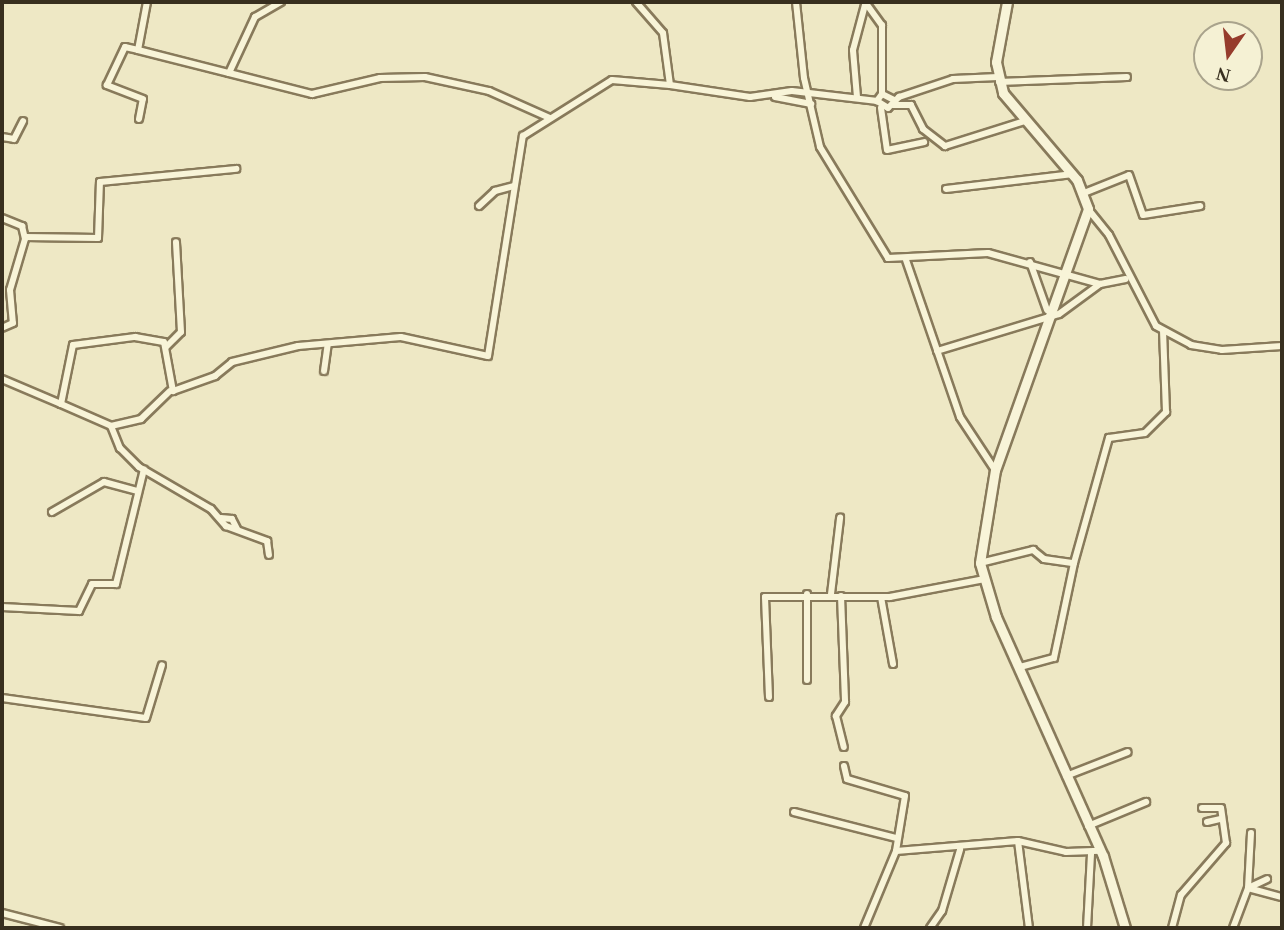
<!DOCTYPE html>
<style>
body{margin:0}
#map{position:relative;width:1284px;height:930px;overflow:hidden;background:#eee8c5;font-family:"Times New Roman",serif}
div>[style]{position:absolute}
[style*='--x']{left:calc(var(--x)*1px);top:calc(var(--y)*1px);width:calc(var(--w)*1px);rotate:calc(var(--a)*1deg)}
.roads{filter:drop-shadow(2px 0 #887a5b) drop-shadow(-2px 0 #887a5b) drop-shadow(0 2px #887a5b) drop-shadow(0 -2px #887a5b)}
.street>*{height:6px;margin:-3px;padding:0 3px;transform-origin:3px;border-radius:3px;background:#f8f4d8}
.secondary>*{height:9px;margin:-4.5px;padding:0 4.5px;transform-origin:4.5px;border-radius:4.5px;background:#f8f4d8}
span{translate:-50% -50%;white-space:nowrap;text-align:center;line-height:1.15;-webkit-text-stroke:5px #f5f1d4;paint-order:stroke}
.frame{position:absolute;inset:0;border:4px solid #382f1f;pointer-events:none}
.north{position:absolute;left:1193px;top:21px;width:70px;height:70px;box-sizing:border-box;background:#f5f1d4;border:2px solid #a9a38c;border-radius:50%;rotate:194deg;font-size:19px;font-weight:700;line-height:28px;text-align:center;color:#382f1f}
.north::after{content:'';display:block;margin:auto;width:24px;height:32px;background:#963c2c;clip-path:polygon(50% 0,100% 100%,50% 72%,0 100%)}
</style>
<div id="map">
<div class="roads">
<div class="street">
<i style="--x:636;--y:2;--w:41;--a:48.9"></i>
<i style="--x:663;--y:33;--w:52;--a:82.3"></i>
<i style="--x:670;--y:85;--w:81;--a:8.5"></i>
<i style="--x:750;--y:97;--w:42;--a:-8.1"></i>
<i style="--x:792;--y:91;--w:86;--a:6.7"></i>
<i style="--x:796;--y:2;--w:76;--a:84"></i>
<i style="--x:804;--y:78;--w:71;--a:76.9"></i>
<i style="--x:820;--y:147;--w:130;--a:58.5"></i>
<i style="--x:888;--y:258;--w:100;--a:-2.9"></i>
<i style="--x:988;--y:253;--w:116;--a:15.5"></i>
<i style="--x:1100;--y:284;--w:26;--a:-11"></i>
<i style="--x:865;--y:2;--w:29;--a:54"></i>
<i style="--x:882;--y:25;--w:69;--a:90"></i>
<i style="--x:138;--y:50;--w:94;--a:14.2"></i>
<i style="--x:229;--y:73;--w:62;--a:-65.1"></i>
<i style="--x:255;--y:17;--w:30;--a:-30"></i>
<i style="--x:229;--y:73;--w:86;--a:14.2"></i>
<i style="--x:312;--y:94;--w:70;--a:-13.2"></i>
<i style="--x:380;--y:78;--w:45;--a:-1.3"></i>
<i style="--x:425;--y:77;--w:66;--a:12.3"></i>
<i style="--x:489;--y:91;--w:67;--a:23.9"></i>
<i style="--x:999;--y:82;--w:128;--a:-2.2"></i>
<i style="--x:775;--y:97;--w:37;--a:11"></i>
<i style="--x:857;--y:97;--w:47;--a:-94.9"></i>
<i style="--x:853;--y:50;--w:47;--a:-75.1"></i>
<i style="--x:894;--y:100;--w:13;--a:-153"></i>
<i style="--x:882;--y:94;--w:9;--a:126"></i>
<i style="--x:877;--y:101;--w:13;--a:32"></i>
<i style="--x:888;--y:108;--w:16;--a:-45"></i>
<i style="--x:899;--y:97;--w:57;--a:-18.4"></i>
<i style="--x:953;--y:79;--w:45;--a:-2.5"></i>
<i style="--x:893;--y:105;--w:18;--a:0"></i>
<i style="--x:911;--y:105;--w:27;--a:63"></i>
<i style="--x:923;--y:129;--w:28;--a:38"></i>
<i style="--x:945;--y:146;--w:84;--a:-17.4"></i>
<i style="--x:881;--y:108;--w:42;--a:81.9"></i>
<i style="--x:887;--y:150;--w:38;--a:-12"></i>
<i style="--x:139;--y:119;--w:20;--a:-79"></i>
<i style="--x:143;--y:99;--w:39;--a:-159"></i>
<i style="--x:107;--y:85;--w:42;--a:-64.7"></i>
<i style="--x:125;--y:47;--w:13;--a:13"></i>
<i style="--x:138;--y:50;--w:49;--a:-79.4"></i>
<i style="--x:2;--y:137;--w:12;--a:9"></i>
<i style="--x:14;--y:139;--w:20;--a:-63"></i>
<i style="--x:946;--y:189;--w:128;--a:-6.7"></i>
<i style="--x:1084;--y:193;--w:48;--a:-21.8"></i>
<i style="--x:1129;--y:175;--w:42;--a:70.7"></i>
<i style="--x:1143;--y:215;--w:58;--a:-9"></i>
<i style="--x:479;--y:206;--w:22;--a:-43"></i>
<i style="--x:495;--y:191;--w:20;--a:-15"></i>
<i style="--x:1088;--y:209;--w:33;--a:51"></i>
<i style="--x:1109;--y:235;--w:102;--a:62.7"></i>
<i style="--x:1156;--y:326;--w:40;--a:28"></i>
<i style="--x:1191;--y:345;--w:31;--a:9"></i>
<i style="--x:1222;--y:350;--w:60;--a:-3.8"></i>
<i style="--x:2;--y:218;--w:22;--a:22"></i>
<i style="--x:22;--y:226;--w:13;--a:77"></i>
<i style="--x:25;--y:239;--w:53;--a:106.4"></i>
<i style="--x:10;--y:290;--w:33;--a:85"></i>
<i style="--x:13;--y:323;--w:12;--a:156"></i>
<i style="--x:25;--y:237;--w:73;--a:0.8"></i>
<i style="--x:98;--y:238;--w:56;--a:-88"></i>
<i style="--x:100;--y:182;--w:137;--a:-5.5"></i>
<i style="--x:906;--y:260;--w:166;--a:71"></i>
<i style="--x:960;--y:417;--w:64;--a:56.6"></i>
<i style="--x:1030;--y:262;--w:51;--a:70.5"></i>
<i style="--x:166;--y:347;--w:21;--a:-45"></i>
<i style="--x:181;--y:332;--w:90;--a:-93.2"></i>
<i style="--x:937;--y:351;--w:127;--a:-16.9"></i>
<i style="--x:1059;--y:314;--w:51;--a:-36.2"></i>
<i style="--x:324;--y:371;--w:27;--a:-82"></i>
<i style="--x:2;--y:379;--w:64;--a:23"></i>
<i style="--x:61;--y:404;--w:60;--a:-78.5"></i>
<i style="--x:73;--y:345;--w:63;--a:-7.4"></i>
<i style="--x:135;--y:337;--w:29;--a:10"></i>
<i style="--x:164;--y:342;--w:50;--a:79.6"></i>
<i style="--x:173;--y:391;--w:45;--a:-19.7"></i>
<i style="--x:215;--y:376;--w:22;--a:-39"></i>
<i style="--x:232;--y:362;--w:68;--a:-13.6"></i>
<i style="--x:298;--y:346;--w:103;--a:-5"></i>
<i style="--x:401;--y:337;--w:89;--a:12.3"></i>
<i style="--x:488;--y:356;--w:223;--a:-81"></i>
<i style="--x:523;--y:136;--w:105;--a:-32.2"></i>
<i style="--x:612;--y:80;--w:58;--a:4.9"></i>
<i style="--x:61;--y:404;--w:55;--a:23.7"></i>
<i style="--x:111;--y:426;--w:24;--a:68"></i>
<i style="--x:120;--y:448;--w:27;--a:45"></i>
<i style="--x:139;--y:467;--w:83;--a:30.3"></i>
<i style="--x:211;--y:509;--w:23;--a:49"></i>
<i style="--x:226;--y:526;--w:44;--a:20.1"></i>
<i style="--x:267;--y:541;--w:14;--a:82"></i>
<i style="--x:111;--y:426;--w:31;--a:-13"></i>
<i style="--x:141;--y:419;--w:40;--a:-44"></i>
<i style="--x:52;--y:512;--w:60;--a:-30"></i>
<i style="--x:104;--y:482;--w:35;--a:15"></i>
<i style="--x:221;--y:518;--w:11;--a:5"></i>
<i style="--x:232;--y:519;--w:11;--a:63"></i>
<i style="--x:980;--y:563;--w:55;--a:-13.8"></i>
<i style="--x:1033;--y:550;--w:14;--a:39"></i>
<i style="--x:1044;--y:559;--w:30;--a:8"></i>
<i style="--x:1074;--y:563;--w:130;--a:-74.4"></i>
<i style="--x:1109;--y:438;--w:36;--a:-8"></i>
<i style="--x:1145;--y:433;--w:30;--a:-45"></i>
<i style="--x:1166;--y:412;--w:81;--a:-92.1"></i>
<i style="--x:831;--y:594;--w:77;--a:-83.2"></i>
<i style="--x:841;--y:596;--w:106;--a:87.8"></i>
<i style="--x:845;--y:702;--w:17;--a:123"></i>
<i style="--x:836;--y:716;--w:32;--a:76"></i>
<i style="--x:881;--y:597;--w:68;--a:79.8"></i>
<i style="--x:2;--y:607;--w:77;--a:3"></i>
<i style="--x:79;--y:611;--w:30;--a:-64"></i>
<i style="--x:92;--y:584;--w:24;--a:0"></i>
<i style="--x:116;--y:584;--w:118;--a:-76.3"></i>
<i style="--x:1020;--y:667;--w:35;--a:-15"></i>
<i style="--x:1054;--y:658;--w:97;--a:-78.1"></i>
<i style="--x:807;--y:680;--w:86;--a:-90"></i>
<i style="--x:769;--y:697;--w:100;--a:-92.3"></i>
<i style="--x:765;--y:597;--w:125;--a:0"></i>
<i style="--x:890;--y:597;--w:96;--a:-10.8"></i>
<i style="--x:2;--y:698;--w:145;--a:7.9"></i>
<i style="--x:146;--y:718;--w:55;--a:-73.2"></i>
<i style="--x:844;--y:766;--w:13;--a:77"></i>
<i style="--x:847;--y:779;--w:60;--a:16.3"></i>
<i style="--x:905;--y:796;--w:56;--a:99.3"></i>
<i style="--x:896;--y:851;--w:122;--a:-4.7"></i>
<i style="--x:1018;--y:841;--w:49;--a:12.9"></i>
<i style="--x:1066;--y:852;--w:34;--a:-2"></i>
<i style="--x:1066;--y:776;--w:66;--a:-21.2"></i>
<i style="--x:794;--y:812;--w:105;--a:14.3"></i>
<i style="--x:1207;--y:822;--w:13;--a:-13"></i>
<i style="--x:1088;--y:826;--w:63;--a:-22.5"></i>
<i style="--x:1251;--y:833;--w:55;--a:93.1"></i>
<i style="--x:1248;--y:888;--w:35;--a:15"></i>
<i style="--x:1018;--y:841;--w:88;--a:82.8"></i>
<i style="--x:2;--y:913;--w:60;--a:14.5"></i>
<i style="--x:864;--y:928;--w:83;--a:-67.4"></i>
<i style="--x:930;--y:928;--w:21;--a:-55"></i>
<i style="--x:942;--y:911;--w:64;--a:-73.6"></i>
<i style="--x:1087;--y:928;--w:75;--a:-86.9"></i>
<i style="--x:1172;--y:928;--w:34;--a:-75"></i>
<i style="--x:1181;--y:895;--w:69;--a:-49.1"></i>
<i style="--x:1226;--y:843;--w:35;--a:-98"></i>
<i style="--x:1221;--y:808;--w:19;--a:180"></i>
<i style="--x:1233;--y:928;--w:43;--a:-69.4"></i>
<i style="--x:1248;--y:888;--w:21;--a:-25"></i>
</div>
<div class="secondary">
<i style="--x:1007;--y:2;--w:61;--a:100.4"></i>
<i style="--x:996;--y:62;--w:32;--a:77"></i>
<i style="--x:1003;--y:93;--w:114;--a:49.6"></i>
<i style="--x:1077;--y:180;--w:31;--a:69"></i>
<i style="--x:1088;--y:209;--w:277;--a:109.6"></i>
<i style="--x:995;--y:470;--w:94;--a:99.2"></i>
<i style="--x:980;--y:563;--w:56;--a:73.5"></i>
<i style="--x:996;--y:617;--w:262;--a:65.9"></i>
<i style="--x:1103;--y:856;--w:75;--a:73"></i>
</div>
</div>
<div class="frame"></div>
<div class="north">N</div>
</div>
